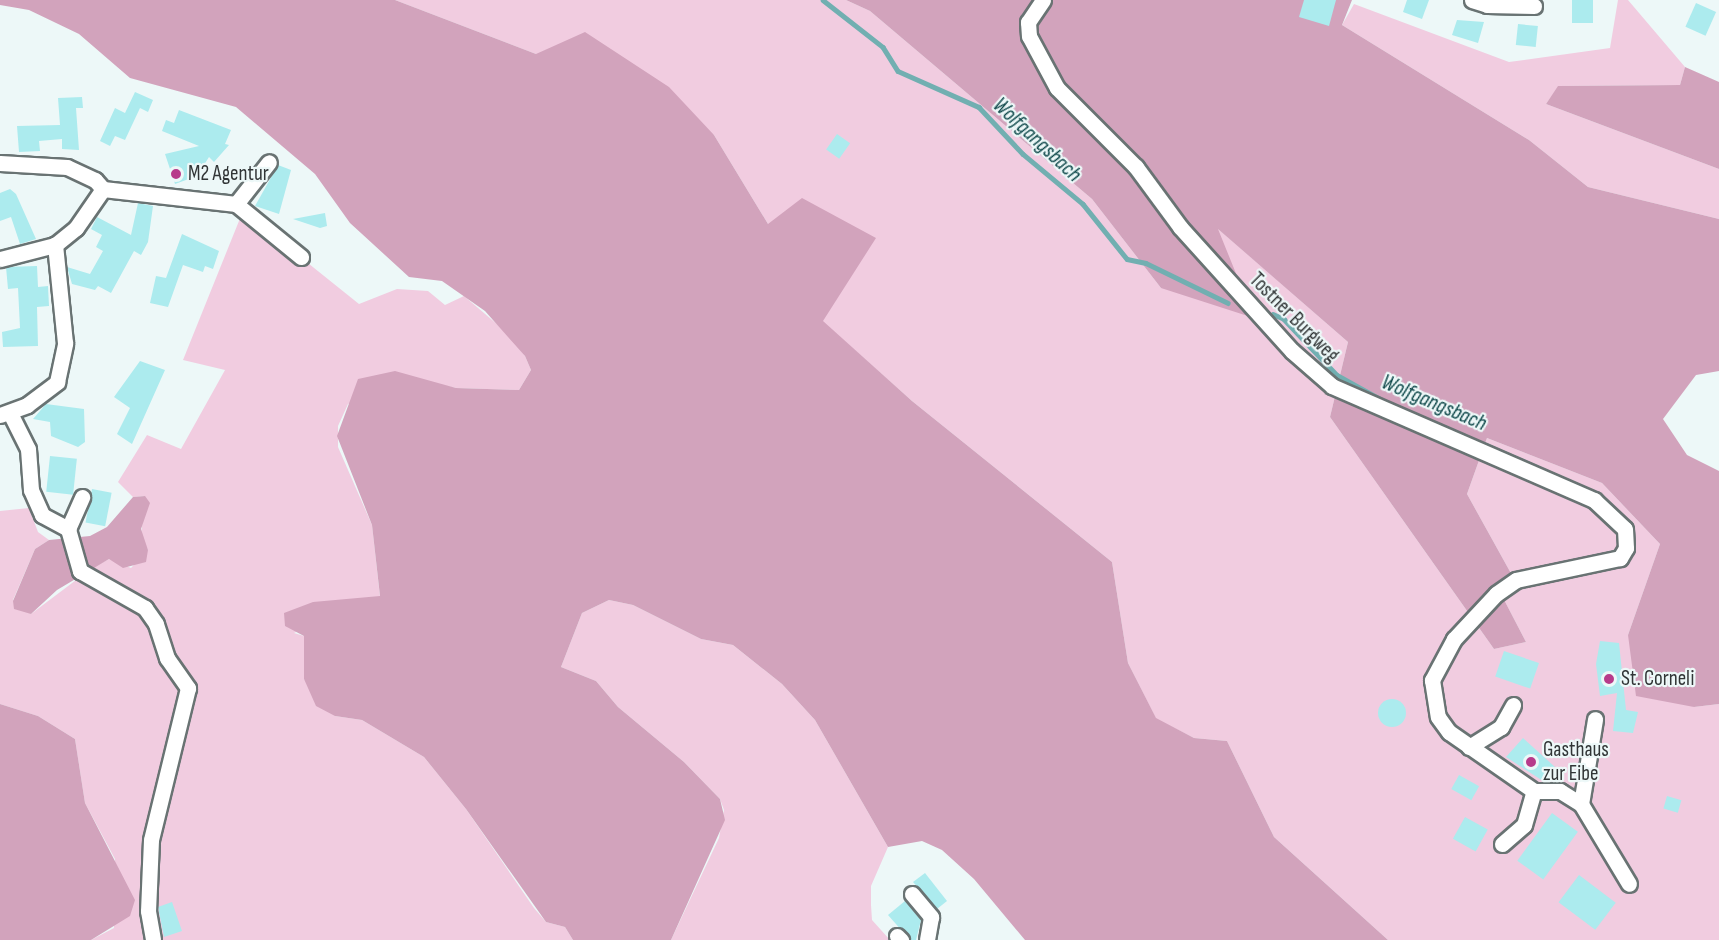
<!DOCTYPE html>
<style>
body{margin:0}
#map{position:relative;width:1719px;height:940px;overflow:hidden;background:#edf8f8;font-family:"Sofia Sans Condensed",sans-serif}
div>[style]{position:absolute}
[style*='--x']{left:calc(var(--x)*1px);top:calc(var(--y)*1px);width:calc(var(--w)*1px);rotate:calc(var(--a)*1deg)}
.green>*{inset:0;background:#f1cce0}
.forest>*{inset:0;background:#d2a3bc}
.stream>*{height:4.5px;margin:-2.25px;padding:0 2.25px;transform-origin:2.25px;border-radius:2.25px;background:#71afb1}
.building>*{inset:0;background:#acebee;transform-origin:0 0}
.round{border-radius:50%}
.roads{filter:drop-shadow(2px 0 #697373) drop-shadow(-2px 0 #697373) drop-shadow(0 2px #697373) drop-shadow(0 -2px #697373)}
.minor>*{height:15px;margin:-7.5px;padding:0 7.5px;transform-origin:7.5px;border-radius:7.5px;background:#fff}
.dots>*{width:16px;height:16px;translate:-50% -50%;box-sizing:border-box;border:3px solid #edf8f8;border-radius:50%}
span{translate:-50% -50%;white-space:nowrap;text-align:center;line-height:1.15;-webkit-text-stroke:4.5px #edf8f8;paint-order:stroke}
.poi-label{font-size:21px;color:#313536}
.left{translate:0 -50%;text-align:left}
.street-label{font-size:21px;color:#313536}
.water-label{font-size:22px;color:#114a4c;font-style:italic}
</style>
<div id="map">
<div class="green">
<i style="clip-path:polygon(395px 0,846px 0,870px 11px,1092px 199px,1161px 288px,1216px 227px,1348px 342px,1330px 417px,1494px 649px,1526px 642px,1500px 592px,1513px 577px,1467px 494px,1487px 438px,1602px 483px,1660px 544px,1628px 635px,1694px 707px,1719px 704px,1719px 940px,1388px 940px,1274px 837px,1227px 741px,1194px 738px,1156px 719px,1128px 663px,1112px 562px,912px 401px,822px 321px,875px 238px,768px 224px,714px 135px,536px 54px)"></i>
<i style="clip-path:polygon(1618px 0,1628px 0,1685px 67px,1680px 85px,1559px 86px,1546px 104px,1719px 169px,1719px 219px,1588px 187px,1529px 140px,1342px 25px,1354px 4px,1509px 62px,1610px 48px)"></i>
<i style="clip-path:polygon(243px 211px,359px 304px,397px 289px,428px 291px,445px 305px,464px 296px,511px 336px,525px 356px,531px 370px,519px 390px,456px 388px,427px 382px,348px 404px,338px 426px,338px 447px,372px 525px,380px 597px,363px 599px,294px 633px,304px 636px,304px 679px,335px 716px,362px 720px,424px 757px,466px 809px,534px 908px,546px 922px,565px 927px,573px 940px,91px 940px,114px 928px,115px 859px,85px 803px,75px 739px,38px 716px,0 704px,0 511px,29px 508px,38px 532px,49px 540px,35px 549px,13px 600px,31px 614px,92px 568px,109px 559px,131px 568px,148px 550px,141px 536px,145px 496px,133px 497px,118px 482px,147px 435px,181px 449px,225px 370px,183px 360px)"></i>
<i style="clip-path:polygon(609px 600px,633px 605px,701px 639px,733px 645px,782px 684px,815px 720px,888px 847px,871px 886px,871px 905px,872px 920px,890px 940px,671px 940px,719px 838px,724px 810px,720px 799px,684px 762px,618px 707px,596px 681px,561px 667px,582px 613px)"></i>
</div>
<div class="forest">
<i style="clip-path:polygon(0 0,395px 0,536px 54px,585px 32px,669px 87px,714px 135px,768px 224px,802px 198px,876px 238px,823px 321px,912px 401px,1112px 562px,1128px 663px,1156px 718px,1194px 738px,1227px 741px,1274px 837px,1388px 940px,1025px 940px,974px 879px,942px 850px,922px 841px,888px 847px,815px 720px,782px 684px,733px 645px,701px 639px,633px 605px,609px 600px,582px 613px,561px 667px,596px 681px,618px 707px,684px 762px,720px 799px,725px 820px,671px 940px,573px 940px,565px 927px,546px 922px,466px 809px,424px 757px,362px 720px,335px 716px,316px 706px,304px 679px,304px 636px,285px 626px,284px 613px,313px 602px,380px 596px,372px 525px,337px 436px,358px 379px,395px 371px,456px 388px,519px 390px,531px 370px,525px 356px,485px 311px,442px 281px,409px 277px,350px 223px,315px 174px,236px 107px,130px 78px,79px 34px,29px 10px,0 5px)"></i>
<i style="clip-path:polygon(846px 0,1352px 0,1342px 25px,1529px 140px,1588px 187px,1719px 219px,1719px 371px,1696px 375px,1663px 419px,1687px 455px,1719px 471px,1719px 704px,1694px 707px,1636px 696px,1628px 635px,1660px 544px,1602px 483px,1487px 438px,1467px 494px,1513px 577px,1500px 592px,1526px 642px,1494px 649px,1330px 417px,1348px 342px,1218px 229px,1254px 318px,1161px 288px,1092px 199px,870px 11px)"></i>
<i style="clip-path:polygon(1685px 67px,1719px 82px,1719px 169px,1546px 104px,1558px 86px,1680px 85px)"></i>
<i style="clip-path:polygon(145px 496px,150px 503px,141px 529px,148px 550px,146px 562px,123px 568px,109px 559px,57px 590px,31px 614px,14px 609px,13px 601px,35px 549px,49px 540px,90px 536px,107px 527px,133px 497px)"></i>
<i style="clip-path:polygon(0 704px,38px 716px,75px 739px,85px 803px,135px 900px,130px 916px,91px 940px,0 940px)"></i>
</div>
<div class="stream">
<i style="--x:823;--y:0;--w:76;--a:38.1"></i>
<i style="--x:883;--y:47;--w:28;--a:58"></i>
<i style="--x:898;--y:71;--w:89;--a:24"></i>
<i style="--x:979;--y:107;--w:64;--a:46.9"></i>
<i style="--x:1023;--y:154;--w:78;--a:39.8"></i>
<i style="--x:1083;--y:204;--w:70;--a:51.3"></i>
<i style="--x:1127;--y:259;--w:19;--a:12"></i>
<i style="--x:1146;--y:263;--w:91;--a:26"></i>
<i style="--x:1273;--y:314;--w:12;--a:24"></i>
<i style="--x:1284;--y:319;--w:77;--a:46.6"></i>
<i style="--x:1337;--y:375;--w:51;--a:29.1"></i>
<i style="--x:1486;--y:445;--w:99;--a:23.7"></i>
</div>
<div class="building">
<i style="clip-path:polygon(1304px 0,1336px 0,1329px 26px,1299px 17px)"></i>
<i style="clip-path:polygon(1407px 0,1429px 0,1422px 19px,1403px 12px)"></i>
<i style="left:1572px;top:0;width:21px;height:23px"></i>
<i style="left:1696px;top:3px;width:22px;height:26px;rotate:24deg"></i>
<i style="clip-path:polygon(1457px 20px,1484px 22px,1478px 43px,1452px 35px)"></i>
<i style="left:1518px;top:24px;width:20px;height:21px;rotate:6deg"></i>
<i style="clip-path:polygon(135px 92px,153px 100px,148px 112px,140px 108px,125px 140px,115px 136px,110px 146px,100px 141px,115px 108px,125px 113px)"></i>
<i style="clip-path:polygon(82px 97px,83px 108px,76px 108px,79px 150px,62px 149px,62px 139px,39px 141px,40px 151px,19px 152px,17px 126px,60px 125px,58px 98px)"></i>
<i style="clip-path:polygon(179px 110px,231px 130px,225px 144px,229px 145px,214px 162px,209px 157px,197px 176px,175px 184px,165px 154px,199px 146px,162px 131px,166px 120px,174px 123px)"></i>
<i style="left:837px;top:134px;width:16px;height:19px;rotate:35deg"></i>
<i style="clip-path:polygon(278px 165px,291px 170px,279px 214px,255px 206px)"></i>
<i style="clip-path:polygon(10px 189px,16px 194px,36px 239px,20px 244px,11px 217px,0 221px,0 193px)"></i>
<i style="clip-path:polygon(138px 203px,153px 206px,148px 242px,141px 255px,134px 251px,111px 293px,98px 286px,95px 290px,72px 284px,67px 267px,90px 274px,103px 251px,96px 247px,102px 235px,91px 229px,97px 217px,131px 235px)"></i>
<i style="clip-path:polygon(325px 213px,327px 226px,320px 228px,293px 219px)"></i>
<i style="clip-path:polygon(182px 234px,219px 251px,213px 269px,205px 266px,203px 272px,183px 265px,168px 307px,150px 303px,156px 276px,166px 278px)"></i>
<i style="clip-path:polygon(37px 266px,38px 287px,48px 286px,49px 306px,37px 307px,38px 346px,3px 347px,2px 332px,20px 328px,18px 288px,8px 289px,6px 267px)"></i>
<i style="clip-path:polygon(140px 361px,165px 370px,132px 444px,117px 434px,130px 408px,114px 397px)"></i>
<i style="clip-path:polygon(46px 404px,84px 409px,85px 442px,78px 447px,51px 436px,50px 422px,33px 419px)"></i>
<i style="left:50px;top:456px;width:27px;height:36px;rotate:6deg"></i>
<i style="left:92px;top:489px;width:20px;height:34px;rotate:11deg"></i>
<i style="clip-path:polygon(1600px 641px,1619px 643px,1626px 710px,1638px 712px,1633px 733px,1613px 731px,1617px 693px,1600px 696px,1596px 664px)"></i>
<i style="left:1504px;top:651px;width:37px;height:27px;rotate:19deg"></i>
<i class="round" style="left:1378px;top:699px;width:28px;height:28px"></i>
<i style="clip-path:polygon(1523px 738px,1555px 767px,1543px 781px,1506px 757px)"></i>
<i style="left:1459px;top:775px;width:23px;height:16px;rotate:29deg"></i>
<i style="left:1667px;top:796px;width:15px;height:13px;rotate:16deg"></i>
<i style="left:1552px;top:813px;width:32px;height:59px;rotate:36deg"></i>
<i style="left:1465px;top:817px;width:26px;height:25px;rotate:29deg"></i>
<i style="clip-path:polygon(925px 873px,947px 901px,937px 909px,913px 882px)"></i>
<i style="left:1579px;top:875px;width:46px;height:34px;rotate:37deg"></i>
<i style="clip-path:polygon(905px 901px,921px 920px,916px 940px,910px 940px,888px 915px)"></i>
<i style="clip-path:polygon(172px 902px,182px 931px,164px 937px,158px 907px)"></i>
</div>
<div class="roads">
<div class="minor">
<i style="--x:1043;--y:0;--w:27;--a:124"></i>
<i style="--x:1028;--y:22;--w:14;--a:86"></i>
<i style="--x:1029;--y:36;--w:59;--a:61.7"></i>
<i style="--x:1057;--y:88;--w:112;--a:45"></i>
<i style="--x:1136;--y:167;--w:74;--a:53.7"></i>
<i style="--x:1180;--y:227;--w:167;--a:47.9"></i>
<i style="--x:1292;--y:351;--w:53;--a:41.2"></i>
<i style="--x:1332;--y:386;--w:286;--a:23.5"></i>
<i style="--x:1594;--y:500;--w:42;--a:43.1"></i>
<i style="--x:1625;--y:529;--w:19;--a:87"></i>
<i style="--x:1626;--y:548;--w:12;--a:121"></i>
<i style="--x:1620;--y:558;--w:106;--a:168.1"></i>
<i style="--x:1516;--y:580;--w:24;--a:145"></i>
<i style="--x:1496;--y:594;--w:62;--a:133"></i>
<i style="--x:1454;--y:639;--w:47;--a:118.2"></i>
<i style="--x:1432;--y:680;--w:37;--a:81"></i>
<i style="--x:1438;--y:717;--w:19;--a:54"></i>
<i style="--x:1449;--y:732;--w:103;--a:34.8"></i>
<i style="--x:1534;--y:791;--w:26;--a:0"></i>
<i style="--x:1560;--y:791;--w:25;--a:32"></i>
<i style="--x:1581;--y:804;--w:93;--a:59"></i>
<i style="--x:1472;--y:0;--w:16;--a:18"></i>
<i style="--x:1487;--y:5;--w:47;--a:1.2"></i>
<i style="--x:0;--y:163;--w:67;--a:3.4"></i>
<i style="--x:67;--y:167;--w:31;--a:25"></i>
<i style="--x:95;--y:180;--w:12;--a:48"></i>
<i style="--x:103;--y:189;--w:134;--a:6.4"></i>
<i style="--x:236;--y:204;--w:84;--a:39.2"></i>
<i style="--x:236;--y:204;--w:53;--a:-51.8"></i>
<i style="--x:0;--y:259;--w:57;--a:-14.3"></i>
<i style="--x:10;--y:413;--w:40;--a:63.4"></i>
<i style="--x:28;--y:449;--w:41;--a:85.8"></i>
<i style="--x:31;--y:490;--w:27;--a:66"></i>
<i style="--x:42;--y:515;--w:30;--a:28"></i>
<i style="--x:68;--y:529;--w:35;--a:-66"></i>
<i style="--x:0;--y:415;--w:29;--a:-20"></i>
<i style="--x:27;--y:405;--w:38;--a:-37"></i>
<i style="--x:57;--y:382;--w:40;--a:-78"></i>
<i style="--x:65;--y:343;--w:99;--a:-95.8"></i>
<i style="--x:55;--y:245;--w:27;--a:-39"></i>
<i style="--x:76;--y:228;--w:47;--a:-55.3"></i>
<i style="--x:68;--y:529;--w:44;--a:74.1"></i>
<i style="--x:80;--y:571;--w:75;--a:29.6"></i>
<i style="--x:145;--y:608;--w:19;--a:55"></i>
<i style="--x:156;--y:624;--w:36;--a:72"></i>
<i style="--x:167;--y:658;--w:37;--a:55"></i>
<i style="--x:188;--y:688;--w:156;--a:103.7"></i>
<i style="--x:151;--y:840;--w:71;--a:92.4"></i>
<i style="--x:148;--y:911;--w:29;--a:80"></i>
<i style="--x:1469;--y:747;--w:38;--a:-32"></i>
<i style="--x:1501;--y:727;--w:25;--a:-61"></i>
<i style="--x:1581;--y:804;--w:86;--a:-80.6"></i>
<i style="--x:1502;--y:844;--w:29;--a:-41"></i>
<i style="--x:1524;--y:825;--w:35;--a:-74"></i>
<i style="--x:912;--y:894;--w:30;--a:50"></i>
<i style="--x:931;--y:917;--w:23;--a:100"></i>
<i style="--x:897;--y:936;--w:6;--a:45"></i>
</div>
</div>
<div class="dots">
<i style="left:176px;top:174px;background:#b73b8b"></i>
<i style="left:1609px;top:679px;background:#b73b8b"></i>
<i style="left:1531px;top:762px;background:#b73b8b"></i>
</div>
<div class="poi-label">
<span class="left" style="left:188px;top:174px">M2 Agentur</span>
<span class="left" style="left:1621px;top:679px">St. Corneli</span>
<span class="left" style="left:1543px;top:762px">Gasthaus<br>zur Eibe</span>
</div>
<div class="street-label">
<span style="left:1294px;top:318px;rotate:45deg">Tostner Burgweg</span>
</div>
<div class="water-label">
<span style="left:1037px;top:140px;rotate:43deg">Wolfgangsbach</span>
<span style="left:1434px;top:403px;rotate:23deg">Wolfgangsbach</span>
</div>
</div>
